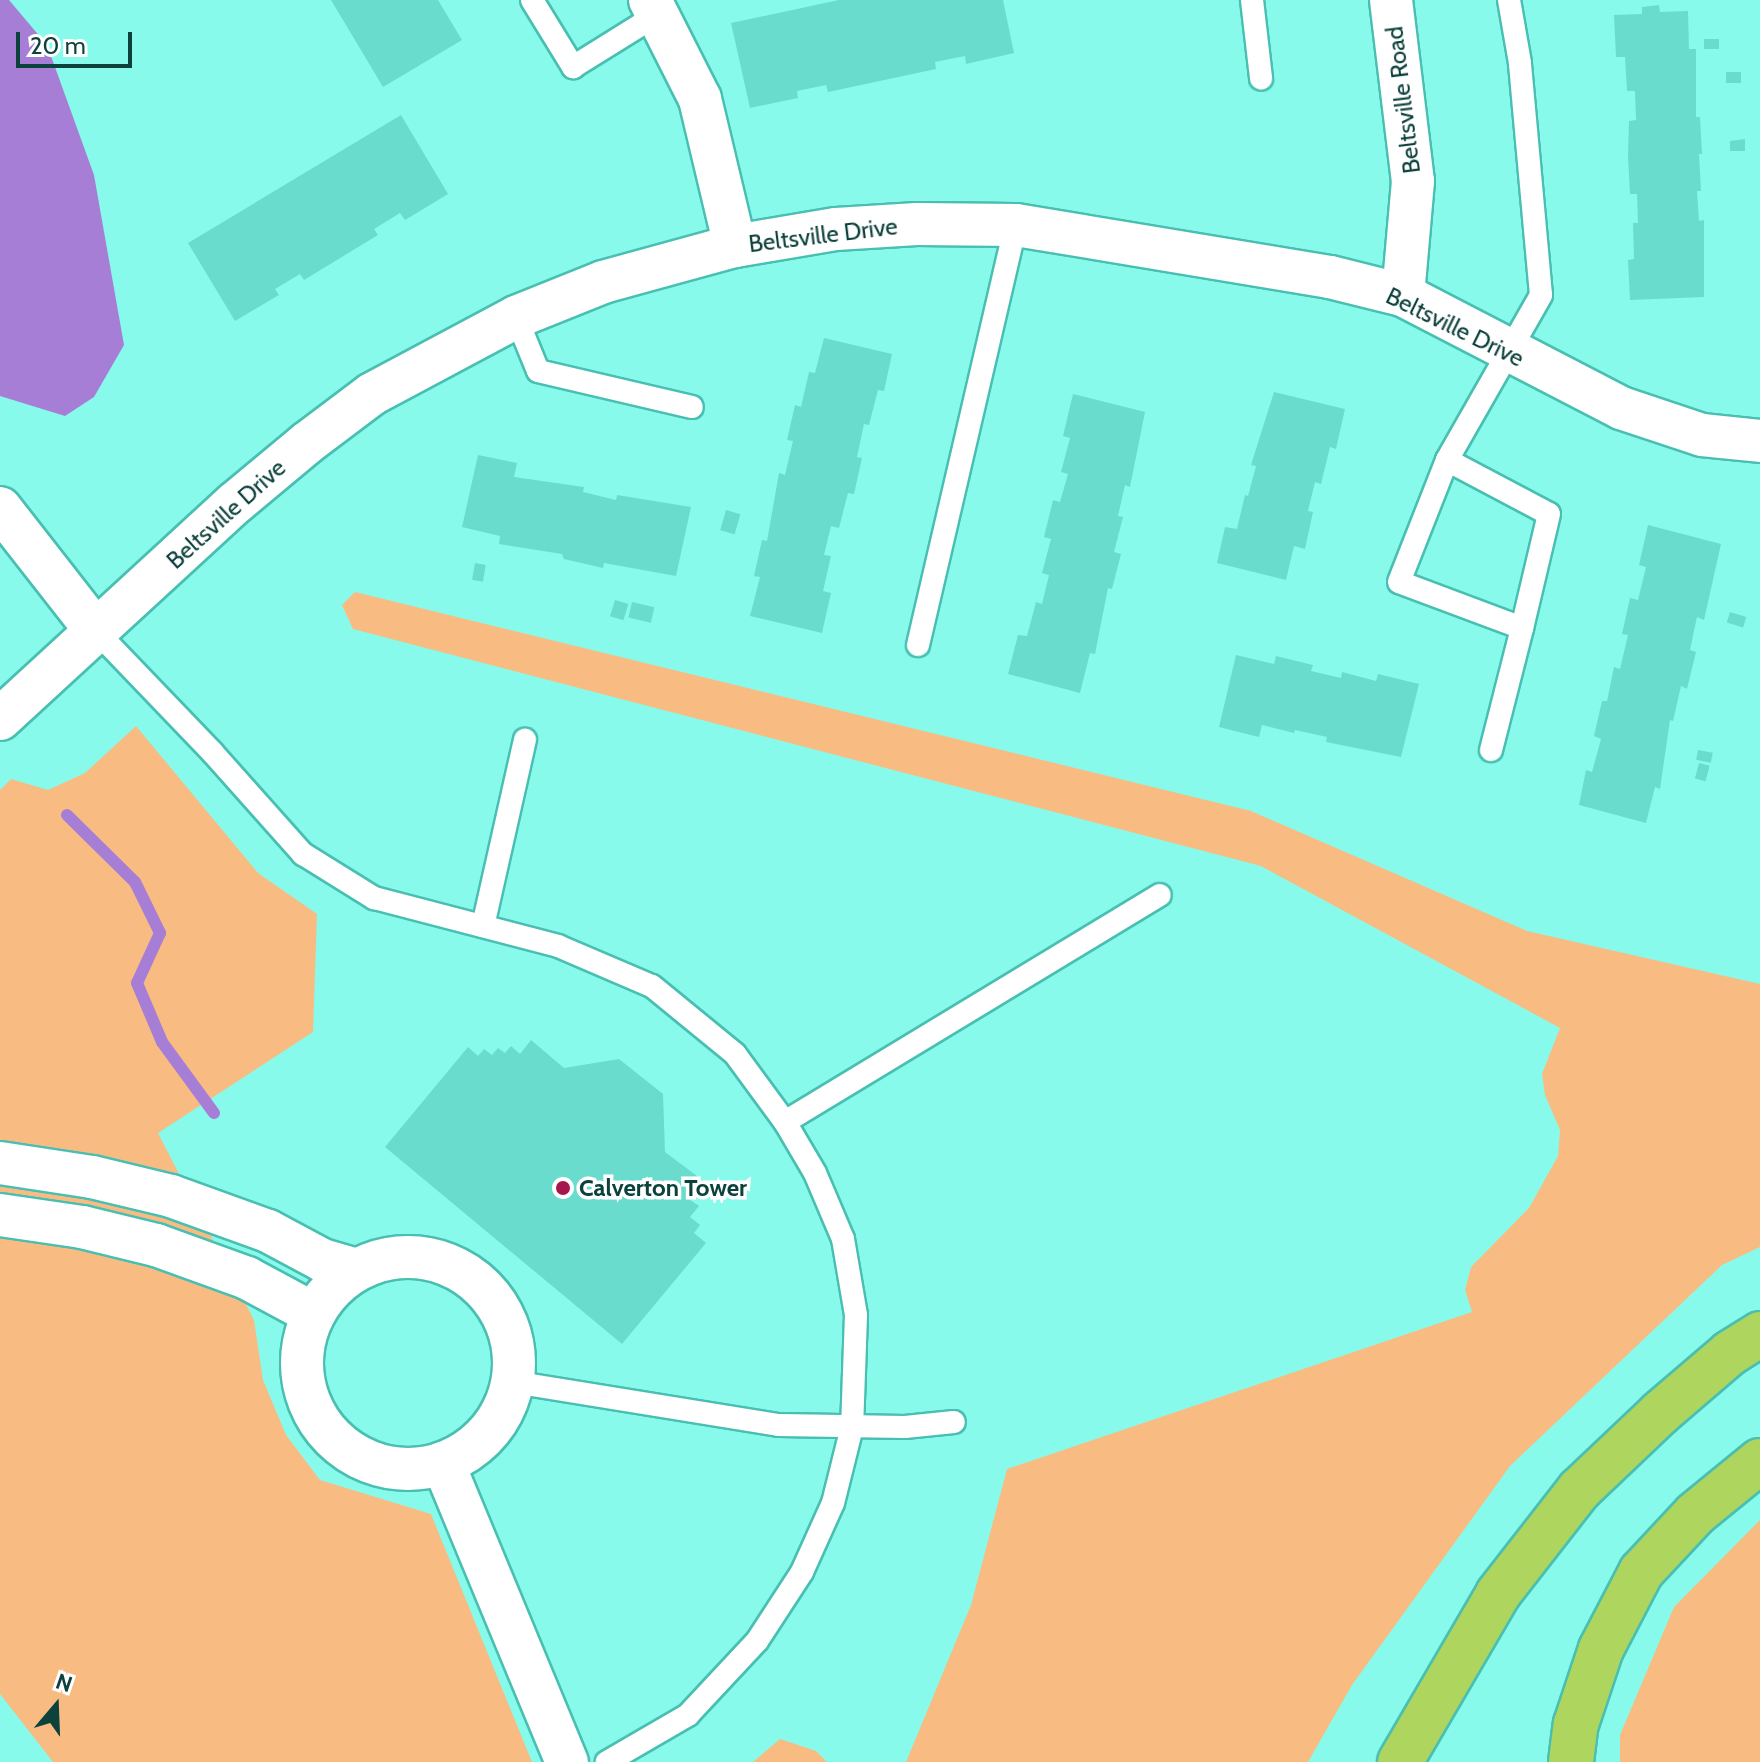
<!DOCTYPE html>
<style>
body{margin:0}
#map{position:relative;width:1760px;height:1762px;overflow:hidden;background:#88faeb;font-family:Cabin,sans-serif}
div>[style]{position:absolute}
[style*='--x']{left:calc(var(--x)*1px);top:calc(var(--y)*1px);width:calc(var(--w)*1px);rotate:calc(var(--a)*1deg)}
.green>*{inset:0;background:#f8bc82}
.water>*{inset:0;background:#a77ed5}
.stream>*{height:12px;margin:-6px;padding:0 6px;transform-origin:6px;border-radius:6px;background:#a77ed5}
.building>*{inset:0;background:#69dcce;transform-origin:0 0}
.roads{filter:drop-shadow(2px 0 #49bfb2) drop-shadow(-2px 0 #49bfb2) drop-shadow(0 2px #49bfb2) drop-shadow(0 -2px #49bfb2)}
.service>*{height:22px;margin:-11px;padding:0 11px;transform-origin:11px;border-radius:11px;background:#fff}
.minor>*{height:42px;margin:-21px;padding:0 21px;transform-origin:21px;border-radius:21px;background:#fff}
.minor>.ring{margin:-21px;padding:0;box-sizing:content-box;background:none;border:42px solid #fff;border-radius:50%}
.motorway>*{height:44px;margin:-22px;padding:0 22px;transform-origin:22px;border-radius:22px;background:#aed55d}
.dots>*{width:22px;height:22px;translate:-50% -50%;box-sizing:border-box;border:4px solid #fff;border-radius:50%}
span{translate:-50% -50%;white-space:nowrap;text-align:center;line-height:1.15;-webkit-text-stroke:7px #fff;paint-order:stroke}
.street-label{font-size:24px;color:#0d413c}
.poi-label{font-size:24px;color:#0d413c;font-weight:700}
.left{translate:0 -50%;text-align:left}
.north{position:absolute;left:16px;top:1666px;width:80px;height:80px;-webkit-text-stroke:6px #fff;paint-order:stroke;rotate:19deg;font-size:22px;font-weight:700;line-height:32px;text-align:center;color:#0d413c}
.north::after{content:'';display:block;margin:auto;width:28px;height:36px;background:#0d413c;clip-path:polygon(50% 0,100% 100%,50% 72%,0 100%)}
.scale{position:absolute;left:16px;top:32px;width:116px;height:36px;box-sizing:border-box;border:4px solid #0d413c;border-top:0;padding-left:10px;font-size:24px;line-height:28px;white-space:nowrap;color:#0d413c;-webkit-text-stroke:6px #fff;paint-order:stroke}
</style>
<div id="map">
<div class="green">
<i style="clip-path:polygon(355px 592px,1251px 811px,1527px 931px,1760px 984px,1760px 1247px,1722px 1265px,1510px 1466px,1352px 1685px,1308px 1762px,906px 1762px,971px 1605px,1007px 1469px,1472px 1312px,1465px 1290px,1471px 1267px,1529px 1208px,1558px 1156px,1560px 1130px,1545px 1095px,1542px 1074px,1560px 1028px,1261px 866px,353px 629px,342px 605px)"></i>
<i style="clip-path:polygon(136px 726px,258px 873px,317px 914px,313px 1032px,158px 1133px,254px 1320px,263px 1380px,286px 1435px,320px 1480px,431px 1514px,532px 1762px,53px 1762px,0 1694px,0 790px,11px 779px,48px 790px,85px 773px)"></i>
<i style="clip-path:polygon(1760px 1520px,1760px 1762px,1620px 1762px,1620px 1735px,1674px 1607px)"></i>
<i style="clip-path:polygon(780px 1739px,816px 1751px,827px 1762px,753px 1762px)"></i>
</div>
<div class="water">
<i style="clip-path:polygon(0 0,9px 0,47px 45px,94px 175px,124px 345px,94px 397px,65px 416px,0 396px)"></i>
</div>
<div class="stream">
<i style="--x:67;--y:815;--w:95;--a:44.6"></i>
<i style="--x:135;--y:882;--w:57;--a:63.9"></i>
<i style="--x:160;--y:933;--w:55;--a:114.7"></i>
<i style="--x:137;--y:983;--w:64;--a:67"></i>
<i style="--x:162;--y:1042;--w:88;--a:53.8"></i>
</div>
<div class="building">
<i style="clip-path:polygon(331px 0,438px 0,462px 40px,383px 87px)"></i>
<i style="clip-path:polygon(839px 0,1003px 0,1014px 53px,966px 64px,965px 56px,935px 62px,936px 69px,828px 92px,826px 85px,797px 91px,798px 98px,750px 108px,731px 23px)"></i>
<i style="clip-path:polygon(1659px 5px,1660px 12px,1688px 11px,1689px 49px,1696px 49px,1696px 117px,1700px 117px,1702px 154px,1699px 154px,1701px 191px,1697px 191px,1699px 221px,1704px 220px,1704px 297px,1630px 300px,1628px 260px,1634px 259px,1633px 223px,1638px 223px,1637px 194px,1630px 194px,1628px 156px,1629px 121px,1636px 120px,1635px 91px,1627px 91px,1625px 57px,1616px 57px,1614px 15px,1642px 14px,1642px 7px)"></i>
<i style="left:1704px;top:39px;width:15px;height:10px"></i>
<i style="left:1726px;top:72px;width:15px;height:11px"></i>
<i style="clip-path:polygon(401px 115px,448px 194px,405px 220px,400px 213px,374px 229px,378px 235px,304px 280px,300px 274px,275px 289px,279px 295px,235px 321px,188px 243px)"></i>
<i style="clip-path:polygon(1745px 139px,1745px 151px,1730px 151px,1730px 141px)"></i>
<i style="clip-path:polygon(824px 338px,892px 354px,884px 391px,878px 390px,869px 425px,864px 424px,857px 457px,862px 458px,854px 494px,848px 493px,839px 528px,831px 526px,824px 555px,831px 556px,823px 591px,831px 593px,822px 633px,750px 616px,760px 577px,754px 576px,762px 540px,767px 541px,779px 473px,785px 475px,793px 441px,787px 440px,795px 405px,801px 407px,809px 372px,815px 373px)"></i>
<i style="clip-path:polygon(1274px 392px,1345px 409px,1336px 449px,1330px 447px,1321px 484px,1315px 482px,1308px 511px,1313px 512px,1305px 549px,1294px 546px,1286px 580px,1217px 563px,1225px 527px,1237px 529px,1245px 495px,1248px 496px,1256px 466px,1251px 465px)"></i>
<i style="clip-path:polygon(1073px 394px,1145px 412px,1130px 487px,1125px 485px,1118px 516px,1123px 517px,1114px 552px,1121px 554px,1112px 589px,1108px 588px,1095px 654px,1090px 653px,1080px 693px,1008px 674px,1018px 635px,1027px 636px,1036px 602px,1042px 604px,1049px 575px,1042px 573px,1051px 539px,1044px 537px,1053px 500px,1060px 502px,1068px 474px,1061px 472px,1070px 438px,1063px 436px)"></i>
<i style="clip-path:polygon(478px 455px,517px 463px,514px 477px,584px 487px,583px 492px,616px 500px,617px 495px,691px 507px,676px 576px,604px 563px,603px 568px,564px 559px,562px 554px,499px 544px,500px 536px,462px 527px)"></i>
<i style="left:726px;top:510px;width:15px;height:21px;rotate:16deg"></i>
<i style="clip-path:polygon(1648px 525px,1721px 544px,1704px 620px,1697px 617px,1690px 650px,1696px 652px,1687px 689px,1681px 686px,1673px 721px,1670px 720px,1660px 789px,1655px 787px,1646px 823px,1579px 805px,1586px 770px,1592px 772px,1601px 739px,1594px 736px,1602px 701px,1607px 701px,1614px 667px,1620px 669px,1628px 635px,1622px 634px,1630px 598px,1638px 600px,1646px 567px,1639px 565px)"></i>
<i style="left:475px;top:563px;width:11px;height:17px;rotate:10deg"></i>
<i style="left:615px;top:600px;width:14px;height:17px;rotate:17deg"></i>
<i style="left:632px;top:602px;width:23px;height:16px;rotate:13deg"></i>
<i style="left:1730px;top:612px;width:17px;height:11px;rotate:17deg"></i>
<i style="clip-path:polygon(1236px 655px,1274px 664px,1276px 656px,1313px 665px,1311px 671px,1341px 678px,1342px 672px,1376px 681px,1378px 674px,1419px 684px,1401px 757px,1326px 742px,1327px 737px,1295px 730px,1294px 733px,1262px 725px,1259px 737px,1219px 727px)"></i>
<i style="left:1698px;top:750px;width:15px;height:10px;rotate:11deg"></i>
<i style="left:1699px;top:763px;width:11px;height:16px;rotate:15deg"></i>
<i style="clip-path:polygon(531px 1040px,564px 1068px,619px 1059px,663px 1094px,665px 1152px,701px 1179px,686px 1197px,699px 1206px,690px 1217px,700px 1225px,694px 1233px,706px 1243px,622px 1344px,385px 1147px,468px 1047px,478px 1056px,484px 1049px,492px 1055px,498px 1048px,505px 1053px,511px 1046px,520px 1054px)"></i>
</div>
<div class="roads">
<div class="service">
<i style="--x:532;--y:0;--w:79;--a:58.5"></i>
<i style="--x:573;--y:67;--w:100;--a:-31.9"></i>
<i style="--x:1252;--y:0;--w:79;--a:83.4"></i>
<i style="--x:516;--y:317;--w:58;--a:67.8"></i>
<i style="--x:538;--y:371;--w:158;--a:13.2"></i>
<i style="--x:1447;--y:460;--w:115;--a:27.9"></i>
<i style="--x:1549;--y:514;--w:117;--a:103.3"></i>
<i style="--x:1522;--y:628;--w:131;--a:-159.5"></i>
<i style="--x:1399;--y:582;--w:131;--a:-68.5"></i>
<i style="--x:1447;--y:460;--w:190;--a:-60.3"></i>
<i style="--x:1541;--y:295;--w:233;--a:-95.2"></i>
<i style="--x:1520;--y:63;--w:64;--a:-99.9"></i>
<i style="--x:96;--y:631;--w:168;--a:46.2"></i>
<i style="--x:212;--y:752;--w:137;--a:48.3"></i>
<i style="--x:303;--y:854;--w:84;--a:31.8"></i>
<i style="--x:374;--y:898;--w:190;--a:14.6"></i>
<i style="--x:558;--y:946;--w:102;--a:23.1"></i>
<i style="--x:652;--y:986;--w:107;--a:39.3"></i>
<i style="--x:735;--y:1054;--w:84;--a:53.7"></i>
<i style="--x:785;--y:1122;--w:59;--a:59.5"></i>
<i style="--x:815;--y:1173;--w:72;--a:67"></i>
<i style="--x:843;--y:1239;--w:77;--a:80.3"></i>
<i style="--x:856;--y:1315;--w:112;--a:92"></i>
<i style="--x:852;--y:1427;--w:78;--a:104"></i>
<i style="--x:833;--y:1503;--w:76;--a:114.2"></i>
<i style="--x:802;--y:1572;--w:82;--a:123.1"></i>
<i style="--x:757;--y:1641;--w:101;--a:133"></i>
<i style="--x:688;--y:1715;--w:94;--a:149.9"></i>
<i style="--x:918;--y:645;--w:431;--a:-76.9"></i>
<i style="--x:1491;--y:750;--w:126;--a:-75.7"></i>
<i style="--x:483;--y:926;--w:191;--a:-77.3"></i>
<i style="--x:785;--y:1122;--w:438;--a:-31.2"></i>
<i style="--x:513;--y:1382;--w:269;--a:9.2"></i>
<i style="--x:779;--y:1425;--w:126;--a:0.9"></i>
<i style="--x:905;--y:1427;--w:49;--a:-5.8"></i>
</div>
<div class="minor">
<i style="--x:650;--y:0;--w:111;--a:63.2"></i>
<i style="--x:700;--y:99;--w:151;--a:76.6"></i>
<i style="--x:1391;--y:0;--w:182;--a:83.1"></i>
<i style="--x:1413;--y:181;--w:114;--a:95"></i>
<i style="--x:0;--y:508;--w:156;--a:52"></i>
<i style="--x:0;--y:719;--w:319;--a:-42.6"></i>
<i style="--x:235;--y:503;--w:94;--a:-39.8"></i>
<i style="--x:307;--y:443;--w:81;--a:-37"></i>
<i style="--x:372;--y:394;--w:163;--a:-28.1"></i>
<i style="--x:516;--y:317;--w:94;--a:-21.9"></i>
<i style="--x:603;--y:282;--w:137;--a:-15.3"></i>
<i style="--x:735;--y:246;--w:102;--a:-9.6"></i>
<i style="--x:836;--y:229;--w:81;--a:-3.5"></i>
<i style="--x:917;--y:224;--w:99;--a:0.6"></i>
<i style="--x:1016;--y:225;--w:318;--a:9.4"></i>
<i style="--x:1330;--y:277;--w:75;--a:13.9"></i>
<i style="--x:1403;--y:295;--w:246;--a:27.4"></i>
<i style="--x:1621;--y:408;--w:85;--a:18.4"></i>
<i style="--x:1702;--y:435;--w:58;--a:5.9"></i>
<i style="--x:0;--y:1163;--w:93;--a:8.7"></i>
<i style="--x:92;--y:1177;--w:81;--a:13.5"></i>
<i style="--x:171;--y:1196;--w:103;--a:19.8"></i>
<i style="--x:268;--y:1231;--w:61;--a:28.2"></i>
<i style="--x:322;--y:1260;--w:36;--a:16"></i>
<i style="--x:0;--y:1215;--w:83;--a:8.3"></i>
<i style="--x:82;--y:1227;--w:76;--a:13.7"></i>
<i style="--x:156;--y:1245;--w:97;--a:19.9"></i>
<i style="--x:247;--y:1278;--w:76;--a:28.2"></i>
<i class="ring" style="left:302px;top:1257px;width:170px;height:170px"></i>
<i style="--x:443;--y:1463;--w:324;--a:67.5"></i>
</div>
<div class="motorway">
<i style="--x:1400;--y:1762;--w:194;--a:-59.7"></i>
<i style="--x:1498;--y:1594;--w:132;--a:-52.1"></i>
<i style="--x:1579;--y:1490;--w:112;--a:-43.5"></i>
<i style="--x:1660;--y:1413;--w:92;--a:-40.6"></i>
<i style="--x:1730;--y:1353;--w:36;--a:-32"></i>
<i style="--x:1571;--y:1762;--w:38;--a:-83"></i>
<i style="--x:1576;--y:1724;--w:79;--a:-71.6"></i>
<i style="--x:1601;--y:1649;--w:87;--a:-62.5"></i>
<i style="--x:1641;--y:1572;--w:79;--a:-47"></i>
<i style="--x:1695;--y:1514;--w:84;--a:-39.2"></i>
</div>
</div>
<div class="dots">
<i style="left:563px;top:1188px;background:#a7154f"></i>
</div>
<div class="street-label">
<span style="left:1403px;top:100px;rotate:-97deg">Beltsville Road</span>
<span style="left:823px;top:235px;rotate:-7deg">Beltsville Drive</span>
<span style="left:1455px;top:327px;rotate:26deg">Beltsville Drive</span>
<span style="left:226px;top:514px;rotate:-42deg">Beltsville Drive</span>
</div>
<div class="poi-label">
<span class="left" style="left:579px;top:1188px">Calverton Tower</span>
</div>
<div class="north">N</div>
<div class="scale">20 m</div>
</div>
